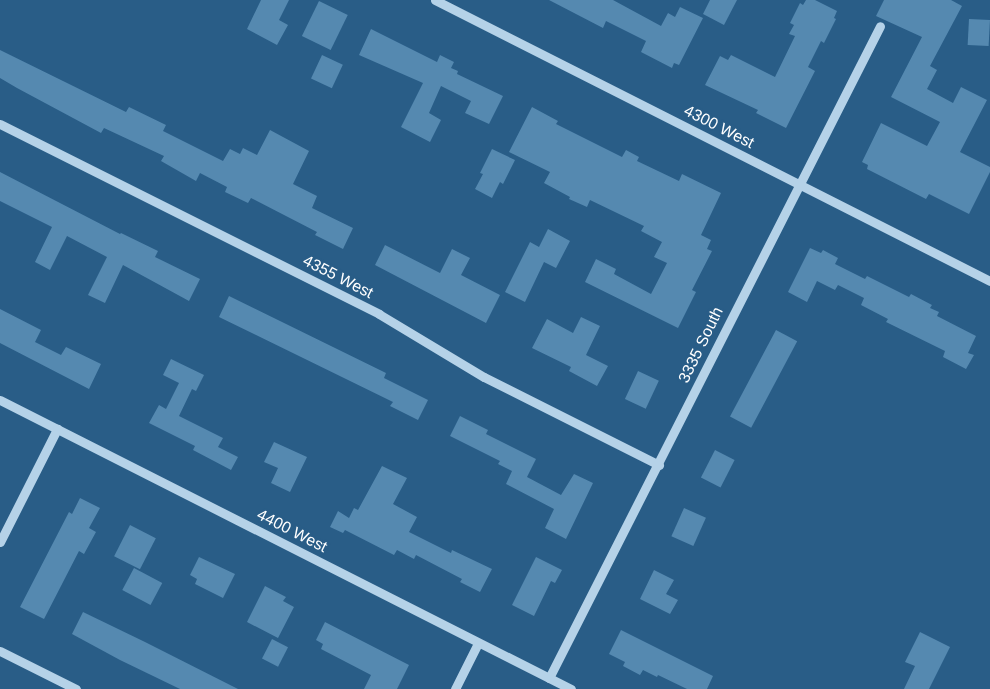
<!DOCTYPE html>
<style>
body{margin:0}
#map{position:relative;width:990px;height:689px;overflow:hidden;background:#295d87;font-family:Arial,sans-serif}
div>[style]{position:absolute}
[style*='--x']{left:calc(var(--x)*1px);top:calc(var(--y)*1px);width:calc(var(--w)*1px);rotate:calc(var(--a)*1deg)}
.building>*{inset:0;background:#5589b0;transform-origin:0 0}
.minor>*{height:9px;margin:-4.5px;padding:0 4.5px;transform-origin:4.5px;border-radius:4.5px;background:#b5d2e8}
span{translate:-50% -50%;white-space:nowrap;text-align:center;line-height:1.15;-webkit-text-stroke:4.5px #295d87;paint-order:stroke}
.street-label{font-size:16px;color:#fff}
</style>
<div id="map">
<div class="building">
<i style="clip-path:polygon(261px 0,289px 0,279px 20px,288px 25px,277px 45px,247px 29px)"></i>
<i style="clip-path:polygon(549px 0,613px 0,661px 26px,668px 13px,675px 17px,680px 7px,703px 18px,679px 65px,674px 63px,672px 68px,641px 52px,646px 41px,606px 21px,603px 28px)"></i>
<i style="clip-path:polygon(710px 0,737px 0,724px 25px,703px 14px)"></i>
<i style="clip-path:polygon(806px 0,815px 0,837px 11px,834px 18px,836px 19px,824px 43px,821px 41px,808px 67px,815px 71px,786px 128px,756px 113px,758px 110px,705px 85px,720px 56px,728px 60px,731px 55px,775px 77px,795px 36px,789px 34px,794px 25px,790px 23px,800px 3px,803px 5px)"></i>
<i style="clip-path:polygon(884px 0,951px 0,962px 6px,930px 66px,937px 70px,927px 89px,953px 103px,961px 87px,987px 100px,960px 152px,990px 167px,990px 172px,969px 214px,929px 194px,926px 199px,867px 169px,868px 165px,862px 162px,881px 123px,927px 146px,940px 122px,891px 97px,922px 37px,876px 16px)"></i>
<i style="left:319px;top:1px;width:32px;height:39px;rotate:26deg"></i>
<i style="left:969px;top:19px;width:21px;height:26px;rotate:3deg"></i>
<i style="clip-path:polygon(371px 29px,437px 62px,440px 55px,454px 62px,451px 68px,458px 71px,457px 74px,503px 96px,489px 124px,465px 113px,471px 101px,441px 86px,429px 113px,441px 120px,430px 142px,401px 127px,423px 83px,359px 55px)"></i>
<i style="clip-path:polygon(0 50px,126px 112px,129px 107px,166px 125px,163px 131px,223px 161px,230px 149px,240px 154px,243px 148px,257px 155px,270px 130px,309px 151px,293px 184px,317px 196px,312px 208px,353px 228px,343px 249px,315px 235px,317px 232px,251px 198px,248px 203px,225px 192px,227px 187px,200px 173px,196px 181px,161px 161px,164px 156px,104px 128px,101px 133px,17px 88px,0 78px)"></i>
<i style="left:322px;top:55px;width:23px;height:26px;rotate:25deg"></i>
<i style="clip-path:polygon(532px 107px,558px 121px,556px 124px,622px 157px,626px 150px,639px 157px,637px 161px,679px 181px,682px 174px,721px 193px,701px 235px,711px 240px,707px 249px,712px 251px,692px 290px,696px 292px,678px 328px,585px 282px,596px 259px,616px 269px,614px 274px,651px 294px,667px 263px,654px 257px,662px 242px,641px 231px,644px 226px,590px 200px,587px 207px,569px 199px,570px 197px,544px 183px,550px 172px,509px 152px)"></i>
<i style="clip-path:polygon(492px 149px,515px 160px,503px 184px,500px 182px,492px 198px,475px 189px,483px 174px,480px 173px)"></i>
<i style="clip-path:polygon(0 172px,120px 234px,121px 233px,158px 251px,155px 257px,200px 279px,189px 301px,123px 265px,105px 303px,88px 295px,107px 257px,67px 236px,50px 270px,35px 262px,52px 227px,0 201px)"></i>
<i style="clip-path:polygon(548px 229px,570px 241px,556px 268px,544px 262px,525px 302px,505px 292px,530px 242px,539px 247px)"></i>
<i style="clip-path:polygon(385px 245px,440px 273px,452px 249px,470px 258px,461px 275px,500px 295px,486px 323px,375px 265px)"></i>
<i style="clip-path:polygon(810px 248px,821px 253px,823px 250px,838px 258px,835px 264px,865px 279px,867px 276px,909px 297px,911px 294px,932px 305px,930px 308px,939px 312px,937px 316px,976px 336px,968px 353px,974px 355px,966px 369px,943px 357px,945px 351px,886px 322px,888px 319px,861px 305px,864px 298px,838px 285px,835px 290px,817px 281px,807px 302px,788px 292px)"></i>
<i style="clip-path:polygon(229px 296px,386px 373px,384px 378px,428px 400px,418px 420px,390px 406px,393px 402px,219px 317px)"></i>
<i style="clip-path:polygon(0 309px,41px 330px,35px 342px,61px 355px,66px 347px,101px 364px,89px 389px,0 343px)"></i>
<i style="clip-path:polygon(581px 317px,600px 326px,586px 355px,608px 366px,597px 386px,569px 371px,571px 367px,532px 348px,547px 319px,573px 333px)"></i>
<i style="left:776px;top:330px;width:24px;height:98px;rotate:28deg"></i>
<i style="clip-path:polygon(171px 359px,204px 375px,196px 391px,192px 389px,179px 416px,223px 438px,218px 447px,238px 457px,231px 470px,193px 450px,195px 446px,149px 423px,159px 405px,166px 409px,179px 383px,163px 375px)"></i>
<i style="left:638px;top:371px;width:23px;height:31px;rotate:25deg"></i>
<i style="clip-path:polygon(460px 416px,488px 430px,486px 434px,536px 459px,527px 477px,561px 495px,574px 474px,593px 483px,566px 539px,545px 528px,554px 509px,506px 484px,512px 471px,498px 464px,500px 461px,450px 436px)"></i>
<i style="clip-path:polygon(274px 442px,307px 457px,290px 492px,271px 483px,278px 468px,264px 462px)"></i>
<i style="left:715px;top:450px;width:22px;height:31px;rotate:27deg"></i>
<i style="clip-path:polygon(382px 466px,407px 478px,393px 504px,417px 517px,409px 532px,451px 553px,452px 550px,492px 569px,480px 592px,460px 582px,462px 579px,416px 555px,414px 559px,397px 550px,394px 555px,345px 530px,343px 533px,330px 527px,338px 511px,349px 518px,354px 508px,358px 510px)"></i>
<i style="clip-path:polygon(80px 498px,100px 508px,89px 528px,96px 532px,84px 554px,79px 551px,44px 619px,20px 607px,69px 512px,72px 514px)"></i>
<i style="left:684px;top:508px;width:24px;height:31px;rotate:24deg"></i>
<i style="left:130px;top:525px;width:29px;height:35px;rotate:27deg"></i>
<i style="clip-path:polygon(199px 557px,235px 574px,223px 598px,195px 584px,197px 579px,190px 575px)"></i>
<i style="clip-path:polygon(536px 557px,562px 570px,555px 583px,551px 581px,534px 616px,512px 605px)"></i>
<i style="left:134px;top:568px;width:32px;height:25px;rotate:28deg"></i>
<i style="clip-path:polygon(654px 570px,674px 580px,666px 594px,678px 600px,670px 614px,640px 599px)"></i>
<i style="clip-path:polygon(265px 586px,286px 597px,283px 601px,294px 607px,278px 638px,247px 622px)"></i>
<i style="clip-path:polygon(83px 612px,145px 642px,238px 689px,180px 689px,120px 660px,72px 634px)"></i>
<i style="clip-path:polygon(325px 622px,409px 665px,397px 689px,364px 689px,371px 675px,321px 649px,323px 644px,316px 640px)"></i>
<i style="clip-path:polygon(621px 630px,713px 676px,707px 689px,687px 689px,658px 675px,657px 677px,643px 670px,640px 675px,623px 666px,625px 662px,609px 654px)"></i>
<i style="clip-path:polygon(920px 632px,950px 647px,929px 689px,904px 689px,915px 666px,905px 662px)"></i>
<i style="left:272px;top:639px;width:18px;height:22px;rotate:27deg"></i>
</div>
<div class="minor">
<i style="--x:435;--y:0;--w:622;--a:26.85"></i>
<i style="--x:0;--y:124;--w:424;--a:26.6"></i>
<i style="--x:379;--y:314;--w:122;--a:31"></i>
<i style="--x:484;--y:377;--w:196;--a:26.7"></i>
<i style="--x:0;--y:400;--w:640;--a:26.85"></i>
<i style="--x:0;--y:542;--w:127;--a:-63.2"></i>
<i style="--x:0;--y:651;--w:85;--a:26.6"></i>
<i style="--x:549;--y:678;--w:731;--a:-63.08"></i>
<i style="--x:455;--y:689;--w:51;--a:-63.4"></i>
</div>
<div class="street-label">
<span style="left:719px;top:127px;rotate:27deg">4300 West</span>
<span style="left:338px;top:277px;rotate:27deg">4355 West</span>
<span style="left:701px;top:345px;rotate:-64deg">3335 South</span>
<span style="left:292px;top:531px;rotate:27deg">4400 West</span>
</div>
</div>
